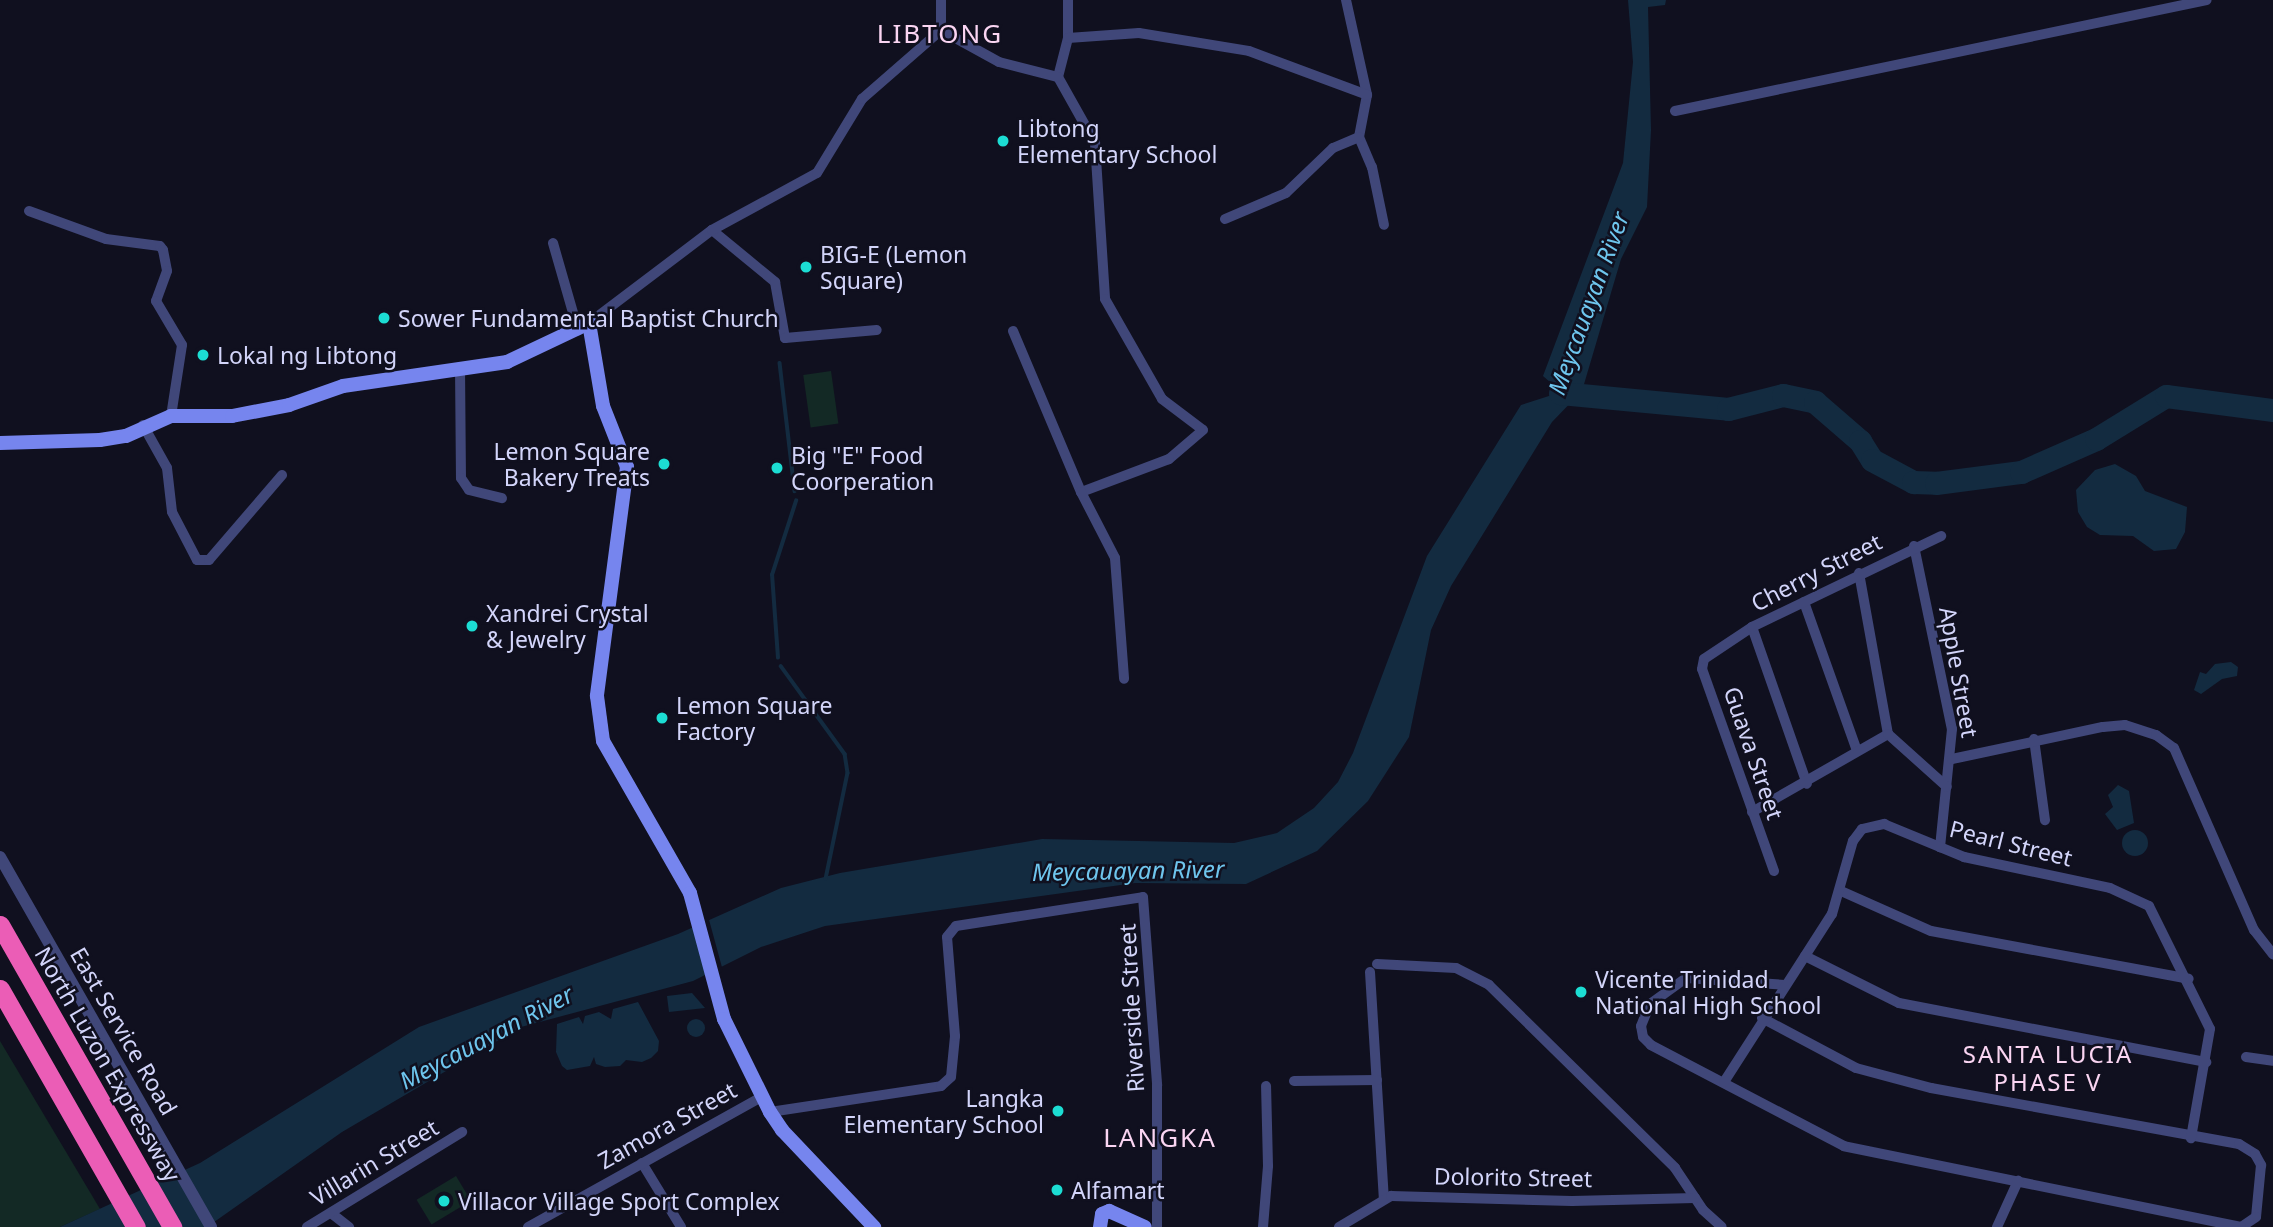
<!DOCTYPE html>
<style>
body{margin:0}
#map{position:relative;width:2273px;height:1227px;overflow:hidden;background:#10101f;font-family:"Noto Sans",sans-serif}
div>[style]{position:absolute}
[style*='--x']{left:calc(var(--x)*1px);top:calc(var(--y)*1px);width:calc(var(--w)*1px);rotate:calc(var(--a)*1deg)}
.green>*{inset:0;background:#132925;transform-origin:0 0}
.water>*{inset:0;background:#132b40}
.round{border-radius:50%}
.pier>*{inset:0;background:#10101f}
.stream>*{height:3.5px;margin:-1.75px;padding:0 1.75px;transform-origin:1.75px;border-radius:1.75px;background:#132b40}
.river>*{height:23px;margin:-11.5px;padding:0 11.5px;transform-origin:11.5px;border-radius:11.5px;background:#132b40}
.minor>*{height:10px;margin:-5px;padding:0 5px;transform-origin:5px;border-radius:5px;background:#404779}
.tertiary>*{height:12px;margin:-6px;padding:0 6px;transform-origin:6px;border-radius:6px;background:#404779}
.secondary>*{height:14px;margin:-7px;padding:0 7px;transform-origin:7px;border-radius:7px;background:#7685ee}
.motorway>*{height:19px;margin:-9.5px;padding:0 9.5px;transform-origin:9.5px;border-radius:9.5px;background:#eb5db6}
.dots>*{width:19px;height:19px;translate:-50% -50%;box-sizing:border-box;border:4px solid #10101f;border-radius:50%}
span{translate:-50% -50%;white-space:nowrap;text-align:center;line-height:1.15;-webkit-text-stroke:5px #10101f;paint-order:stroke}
.poi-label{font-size:23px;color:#d3d5fa}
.left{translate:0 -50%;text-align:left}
.right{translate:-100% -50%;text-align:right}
.street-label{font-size:23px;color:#d3d5fa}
.water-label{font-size:24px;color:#6ec5ed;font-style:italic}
.neighbourhood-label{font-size:24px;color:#fad5f2;letter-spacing:2px}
.quarter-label{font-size:26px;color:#fad5f2;letter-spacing:2px}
</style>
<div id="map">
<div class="green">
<i style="left:831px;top:371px;width:53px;height:28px;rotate:82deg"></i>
<i style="clip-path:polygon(0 1041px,100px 1209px,60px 1227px,0 1227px)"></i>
<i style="left:456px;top:1176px;width:29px;height:46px;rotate:59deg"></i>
</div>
<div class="water">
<i style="clip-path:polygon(1628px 0,1666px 0,1665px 5px,1648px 7px,1651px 130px,1647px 207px,1621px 259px,1582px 391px,1552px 422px,1451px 586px,1431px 630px,1409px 737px,1368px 801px,1317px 851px,1246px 884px,1135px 883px,825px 926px,761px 947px,693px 981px,521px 1027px,342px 1132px,207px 1227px,60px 1227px,200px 1163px,419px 1027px,678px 934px,781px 888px,840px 873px,1042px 839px,1234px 843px,1277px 833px,1314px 808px,1338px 782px,1353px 753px,1427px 556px,1521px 405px,1552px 395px,1551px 383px,1543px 376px,1623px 163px,1633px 62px)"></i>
<i style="clip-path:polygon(2115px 464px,2136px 476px,2145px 491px,2187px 507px,2185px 532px,2176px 549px,2154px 551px,2133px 536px,2100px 535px,2087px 527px,2078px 512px,2076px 490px,2095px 470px)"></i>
<i style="clip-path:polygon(2231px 662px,2238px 667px,2237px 676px,2222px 679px,2201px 694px,2194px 690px,2200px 672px,2206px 674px,2215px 664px)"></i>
<i style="clip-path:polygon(2118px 785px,2129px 791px,2134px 823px,2117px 830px,2105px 814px,2113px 807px,2108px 795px)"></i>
<i class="round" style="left:2122px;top:830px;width:26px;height:26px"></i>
<i style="clip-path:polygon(692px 993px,705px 1008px,669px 1012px,667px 996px)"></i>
<i style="clip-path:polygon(638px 1002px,659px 1041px,658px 1051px,651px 1058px,642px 1062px,626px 1060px,620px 1066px,605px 1067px,596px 1064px,594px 1057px,590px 1066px,567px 1070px,562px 1066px,556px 1052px,557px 1024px,579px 1017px,583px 1024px,585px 1016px,599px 1012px,611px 1019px,613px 1009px)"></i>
<i class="round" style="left:687px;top:1019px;width:18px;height:18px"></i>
</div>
<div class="pier">
<i style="clip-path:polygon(708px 916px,723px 971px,715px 976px,692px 924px)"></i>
</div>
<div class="stream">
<i style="--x:780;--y:363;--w:129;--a:83.3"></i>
<i style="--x:778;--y:658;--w:83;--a:-94.1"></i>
<i style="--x:772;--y:575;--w:78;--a:-72"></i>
<i style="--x:781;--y:666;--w:109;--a:54"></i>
<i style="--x:845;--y:754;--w:19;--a:81"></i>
<i style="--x:848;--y:773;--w:108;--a:101.7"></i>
</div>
<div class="river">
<i style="--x:1560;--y:393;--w:169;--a:5.4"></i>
<i style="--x:1728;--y:409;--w:57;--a:-14.3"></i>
<i style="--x:1783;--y:395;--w:33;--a:12"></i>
<i style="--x:1815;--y:402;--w:60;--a:40.9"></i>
<i style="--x:1860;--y:441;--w:22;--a:58"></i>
<i style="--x:1872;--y:460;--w:47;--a:28.2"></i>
<i style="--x:1913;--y:482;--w:23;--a:2"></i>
<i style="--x:1936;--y:483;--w:86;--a:-7.4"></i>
<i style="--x:2021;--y:472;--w:82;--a:-23.7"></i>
<i style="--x:2096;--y:439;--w:82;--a:-31.6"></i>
<i style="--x:2166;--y:396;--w:108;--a:7.5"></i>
</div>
<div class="minor">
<i style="--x:1068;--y:0;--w:38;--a:90"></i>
<i style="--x:1068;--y:38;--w:40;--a:104.4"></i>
<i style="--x:1058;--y:77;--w:76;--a:60.7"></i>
<i style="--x:1095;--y:143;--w:156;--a:86.3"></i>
<i style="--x:1105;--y:299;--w:115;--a:60.3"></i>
<i style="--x:1162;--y:399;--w:51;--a:37.1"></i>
<i style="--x:1203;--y:430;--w:45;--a:139.5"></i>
<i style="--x:1169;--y:459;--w:94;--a:159.4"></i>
<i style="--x:1346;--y:0;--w:97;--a:77.5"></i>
<i style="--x:1367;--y:95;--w:43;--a:100.8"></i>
<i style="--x:1359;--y:137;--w:33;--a:67"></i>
<i style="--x:1372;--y:167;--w:59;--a:78.3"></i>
<i style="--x:941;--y:30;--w:66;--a:28.9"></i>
<i style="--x:999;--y:62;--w:61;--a:14.3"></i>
<i style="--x:941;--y:30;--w:30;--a:-90"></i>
<i style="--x:1068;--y:38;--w:71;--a:-4"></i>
<i style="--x:1139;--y:33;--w:111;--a:9.3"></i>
<i style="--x:1249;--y:51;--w:126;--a:20.4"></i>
<i style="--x:1675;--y:111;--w:543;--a:-11.79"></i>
<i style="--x:29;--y:211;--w:82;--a:20"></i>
<i style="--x:106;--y:239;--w:54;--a:7.4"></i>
<i style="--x:160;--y:246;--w:5;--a:53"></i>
<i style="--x:163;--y:250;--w:21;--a:79"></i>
<i style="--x:167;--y:271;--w:32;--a:110"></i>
<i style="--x:156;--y:301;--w:51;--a:59.4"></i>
<i style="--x:182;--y:345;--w:72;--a:98.8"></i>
<i style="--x:1225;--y:219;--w:66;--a:-23.1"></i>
<i style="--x:1286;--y:193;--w:65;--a:-43.8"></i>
<i style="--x:1333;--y:148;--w:28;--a:-23"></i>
<i style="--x:712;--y:230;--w:82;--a:39.5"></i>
<i style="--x:775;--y:282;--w:57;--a:79.9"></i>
<i style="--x:785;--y:338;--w:92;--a:-5"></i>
<i style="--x:553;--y:243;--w:91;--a:74"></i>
<i style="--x:589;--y:323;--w:154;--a:-37.1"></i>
<i style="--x:712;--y:230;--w:119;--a:-28.5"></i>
<i style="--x:817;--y:173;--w:87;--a:-58.7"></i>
<i style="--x:862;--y:99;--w:105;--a:-41.1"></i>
<i style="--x:1013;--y:331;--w:175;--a:67.1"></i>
<i style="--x:1081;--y:492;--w:74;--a:62.7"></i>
<i style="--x:1115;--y:558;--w:121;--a:85.7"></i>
<i style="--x:460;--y:367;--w:111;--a:89.5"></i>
<i style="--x:461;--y:478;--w:14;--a:56"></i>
<i style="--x:469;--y:490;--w:34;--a:14"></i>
<i style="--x:143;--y:425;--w:49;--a:60.8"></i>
<i style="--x:167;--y:468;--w:44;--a:83.5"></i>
<i style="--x:172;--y:512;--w:54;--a:62.5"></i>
<i style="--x:197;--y:560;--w:12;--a:0"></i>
<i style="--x:209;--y:560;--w:112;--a:-49.3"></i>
<i style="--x:1914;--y:546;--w:187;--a:78.3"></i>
<i style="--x:1952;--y:729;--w:119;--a:95.8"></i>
<i style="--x:1859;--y:573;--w:164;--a:79.8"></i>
<i style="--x:1804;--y:602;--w:158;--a:70.4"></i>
<i style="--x:1752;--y:627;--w:166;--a:70.7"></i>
<i style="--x:2034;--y:739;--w:82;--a:82.3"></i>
<i style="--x:1952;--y:759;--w:154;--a:-12"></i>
<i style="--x:2103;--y:727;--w:22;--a:-5"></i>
<i style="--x:2125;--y:725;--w:33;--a:18"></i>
<i style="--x:2156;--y:735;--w:22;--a:36"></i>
<i style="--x:2174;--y:748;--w:199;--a:66.3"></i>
<i style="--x:2254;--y:930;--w:31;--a:52"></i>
<i style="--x:1752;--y:812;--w:157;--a:-29.8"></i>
<i style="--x:1888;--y:734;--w:79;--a:41.9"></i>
<i style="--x:1774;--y:871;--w:214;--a:-109.6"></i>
<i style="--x:1702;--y:669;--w:10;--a:-79"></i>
<i style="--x:1704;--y:659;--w:58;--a:-33.7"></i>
<i style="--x:1752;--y:627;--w:210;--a:-25.7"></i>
<i style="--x:1841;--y:891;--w:98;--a:24"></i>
<i style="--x:1931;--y:931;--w:262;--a:10.5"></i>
<i style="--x:1805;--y:956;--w:105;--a:26.6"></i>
<i style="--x:1899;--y:1003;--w:313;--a:10.9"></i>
<i style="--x:1377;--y:964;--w:79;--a:2.9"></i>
<i style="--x:1456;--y:968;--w:37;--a:27"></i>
<i style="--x:1489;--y:985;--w:261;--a:44.5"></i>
<i style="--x:1675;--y:1168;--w:50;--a:56.3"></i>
<i style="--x:1703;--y:1210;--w:25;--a:42"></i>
<i style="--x:1370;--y:972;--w:227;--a:86.5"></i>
<i style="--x:1762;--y:1018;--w:106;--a:28"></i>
<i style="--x:1856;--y:1068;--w:78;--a:14.9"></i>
<i style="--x:1931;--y:1088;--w:313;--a:10.3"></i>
<i style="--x:2239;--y:1144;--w:19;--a:32"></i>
<i style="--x:2255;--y:1154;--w:13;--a:61"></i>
<i style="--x:2261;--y:1165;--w:52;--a:95.5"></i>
<i style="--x:2256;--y:1217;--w:18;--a:146"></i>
<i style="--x:2241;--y:1227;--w:405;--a:-168.5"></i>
<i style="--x:1844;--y:1146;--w:218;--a:-152.4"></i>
<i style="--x:1651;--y:1045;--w:11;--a:-135"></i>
<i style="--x:1643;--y:1037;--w:11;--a:-100"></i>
<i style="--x:1641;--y:1026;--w:24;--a:-68"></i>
<i style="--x:1650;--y:1004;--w:44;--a:-35.8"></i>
<i style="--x:1686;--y:978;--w:99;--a:4"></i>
<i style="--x:2246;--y:1057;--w:27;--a:8"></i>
<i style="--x:1294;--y:1081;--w:83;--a:-0.7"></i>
<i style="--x:1724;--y:1082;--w:200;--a:-57.3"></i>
<i style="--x:1832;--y:914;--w:76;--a:-74"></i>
<i style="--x:1853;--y:841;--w:15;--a:-53"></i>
<i style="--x:1862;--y:829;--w:23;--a:-13"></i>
<i style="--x:1884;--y:824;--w:87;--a:22.4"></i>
<i style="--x:1964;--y:857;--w:149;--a:12"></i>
<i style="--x:2110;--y:888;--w:43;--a:24.8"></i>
<i style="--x:2149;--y:906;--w:137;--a:63.6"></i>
<i style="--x:2210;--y:1029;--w:111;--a:99.9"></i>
<i style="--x:770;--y:1112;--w:173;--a:-8.6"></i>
<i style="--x:941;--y:1086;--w:13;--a:-42"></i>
<i style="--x:951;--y:1077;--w:41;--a:-84.4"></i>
<i style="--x:955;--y:1036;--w:99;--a:-94.6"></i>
<i style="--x:947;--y:937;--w:14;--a:-51"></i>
<i style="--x:956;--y:926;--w:189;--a:-8.8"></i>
<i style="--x:1143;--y:897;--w:189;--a:85.7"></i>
<i style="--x:1157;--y:1085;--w:142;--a:90"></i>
<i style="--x:642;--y:1163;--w:75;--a:58.6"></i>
<i style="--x:331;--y:1213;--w:23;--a:38"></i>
<i style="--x:307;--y:1227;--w:182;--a:-31.5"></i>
<i style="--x:528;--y:1227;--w:269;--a:-29.1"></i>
<i style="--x:1263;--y:1227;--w:61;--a:-85.3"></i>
<i style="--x:1268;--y:1166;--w:80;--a:-91.4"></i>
<i style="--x:1339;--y:1227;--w:61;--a:-30.8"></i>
<i style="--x:1391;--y:1196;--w:181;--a:1.6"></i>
<i style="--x:1572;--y:1201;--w:123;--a:-1.4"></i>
<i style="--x:1997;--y:1227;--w:51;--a:-65.5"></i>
</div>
<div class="tertiary">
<i style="--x:0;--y:857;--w:426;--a:60.3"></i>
</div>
<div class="secondary">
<i style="--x:0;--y:443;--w:100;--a:-1.7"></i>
<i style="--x:100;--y:440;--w:26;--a:-9"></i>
<i style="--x:126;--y:436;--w:49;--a:-24"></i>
<i style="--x:171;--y:416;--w:61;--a:0"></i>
<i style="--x:232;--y:416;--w:58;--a:-10.9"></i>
<i style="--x:289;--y:405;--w:57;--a:-19.4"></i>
<i style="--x:343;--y:386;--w:166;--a:-8.3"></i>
<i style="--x:507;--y:362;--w:91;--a:-25.4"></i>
<i style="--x:589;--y:323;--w:84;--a:80.4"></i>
<i style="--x:603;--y:406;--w:66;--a:68.5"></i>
<i style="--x:627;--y:467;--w:231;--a:97.5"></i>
<i style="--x:597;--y:696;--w:45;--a:82.4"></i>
<i style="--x:603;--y:741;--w:175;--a:60.2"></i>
<i style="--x:690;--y:893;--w:131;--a:74.9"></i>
<i style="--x:724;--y:1019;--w:104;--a:63.7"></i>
<i style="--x:770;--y:1112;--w:22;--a:56"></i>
<i style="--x:782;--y:1130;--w:134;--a:46.5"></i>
<i style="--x:1100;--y:1227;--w:13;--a:-81"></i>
<i style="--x:1102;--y:1214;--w:8;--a:-23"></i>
<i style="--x:1109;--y:1211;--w:39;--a:24"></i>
</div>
<div class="motorway">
<i style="--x:0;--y:925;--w:348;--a:60.3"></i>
<i style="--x:0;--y:989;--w:274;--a:60.3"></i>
</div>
<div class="dots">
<i style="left:1003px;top:141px;background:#1cddd3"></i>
<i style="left:806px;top:267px;background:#1cddd3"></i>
<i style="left:384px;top:318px;background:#1cddd3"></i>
<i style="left:203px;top:355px;background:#1cddd3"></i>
<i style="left:664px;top:464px;background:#1cddd3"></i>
<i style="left:777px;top:468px;background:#1cddd3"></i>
<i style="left:472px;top:626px;background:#1cddd3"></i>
<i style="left:662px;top:718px;background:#1cddd3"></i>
<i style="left:1581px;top:992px;background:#1cddd3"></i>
<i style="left:1058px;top:1111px;background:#1cddd3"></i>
<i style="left:1057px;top:1190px;background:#1cddd3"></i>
<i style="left:444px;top:1201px;background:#1cddd3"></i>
</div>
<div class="poi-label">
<span class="left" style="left:1017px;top:141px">Libtong<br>Elementary School</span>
<span class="left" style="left:820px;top:267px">BIG-E (Lemon<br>Square)</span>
<span class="left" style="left:398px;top:318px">Sower Fundamental Baptist Church</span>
<span class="left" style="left:217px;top:355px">Lokal ng Libtong</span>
<span class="right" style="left:650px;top:464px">Lemon Square<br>Bakery Treats</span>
<span class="left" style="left:791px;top:468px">Big "E" Food<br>Coorperation</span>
<span class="left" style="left:486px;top:626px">Xandrei Crystal<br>&amp; Jewelry</span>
<span class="left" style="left:676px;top:718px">Lemon Square<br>Factory</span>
<span class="left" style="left:1595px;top:992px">Vicente Trinidad<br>National High School</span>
<span class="right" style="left:1044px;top:1111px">Langka<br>Elementary School</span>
<span class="left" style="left:1071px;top:1190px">Alfamart</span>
<span class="left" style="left:458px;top:1201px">Villacor Village Sport Complex</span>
</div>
<div class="street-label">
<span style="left:1816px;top:572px;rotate:-27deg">Cherry Street</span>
<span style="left:1959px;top:672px;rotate:80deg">Apple Street</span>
<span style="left:1754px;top:753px;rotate:71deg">Guava Street</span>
<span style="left:2011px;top:843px;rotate:14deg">Pearl Street</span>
<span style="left:1131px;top:1008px;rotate:-93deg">Riverside Street</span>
<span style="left:124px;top:1031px;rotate:60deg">East Service Road</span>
<span style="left:108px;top:1064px;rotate:60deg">North Luzon Expressway</span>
<span style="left:667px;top:1125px;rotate:-29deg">Zamora Street</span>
<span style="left:374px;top:1162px;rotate:-31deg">Villarin Street</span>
<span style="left:1513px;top:1177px;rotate:1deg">Dolorito Street</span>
</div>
<div class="water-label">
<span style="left:1588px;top:303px;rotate:-70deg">Meycauayan River</span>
<span style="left:1128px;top:870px;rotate:-1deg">Meycauayan River</span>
<span style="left:486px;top:1037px;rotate:-28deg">Meycauayan River</span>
</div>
<div class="neighbourhood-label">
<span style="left:2048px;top:1068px">SANTA LUCIA<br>PHASE V</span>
</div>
<div class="quarter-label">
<span style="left:940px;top:34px">LIBTONG</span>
<span style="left:1160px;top:1138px">LANGKA</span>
</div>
</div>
